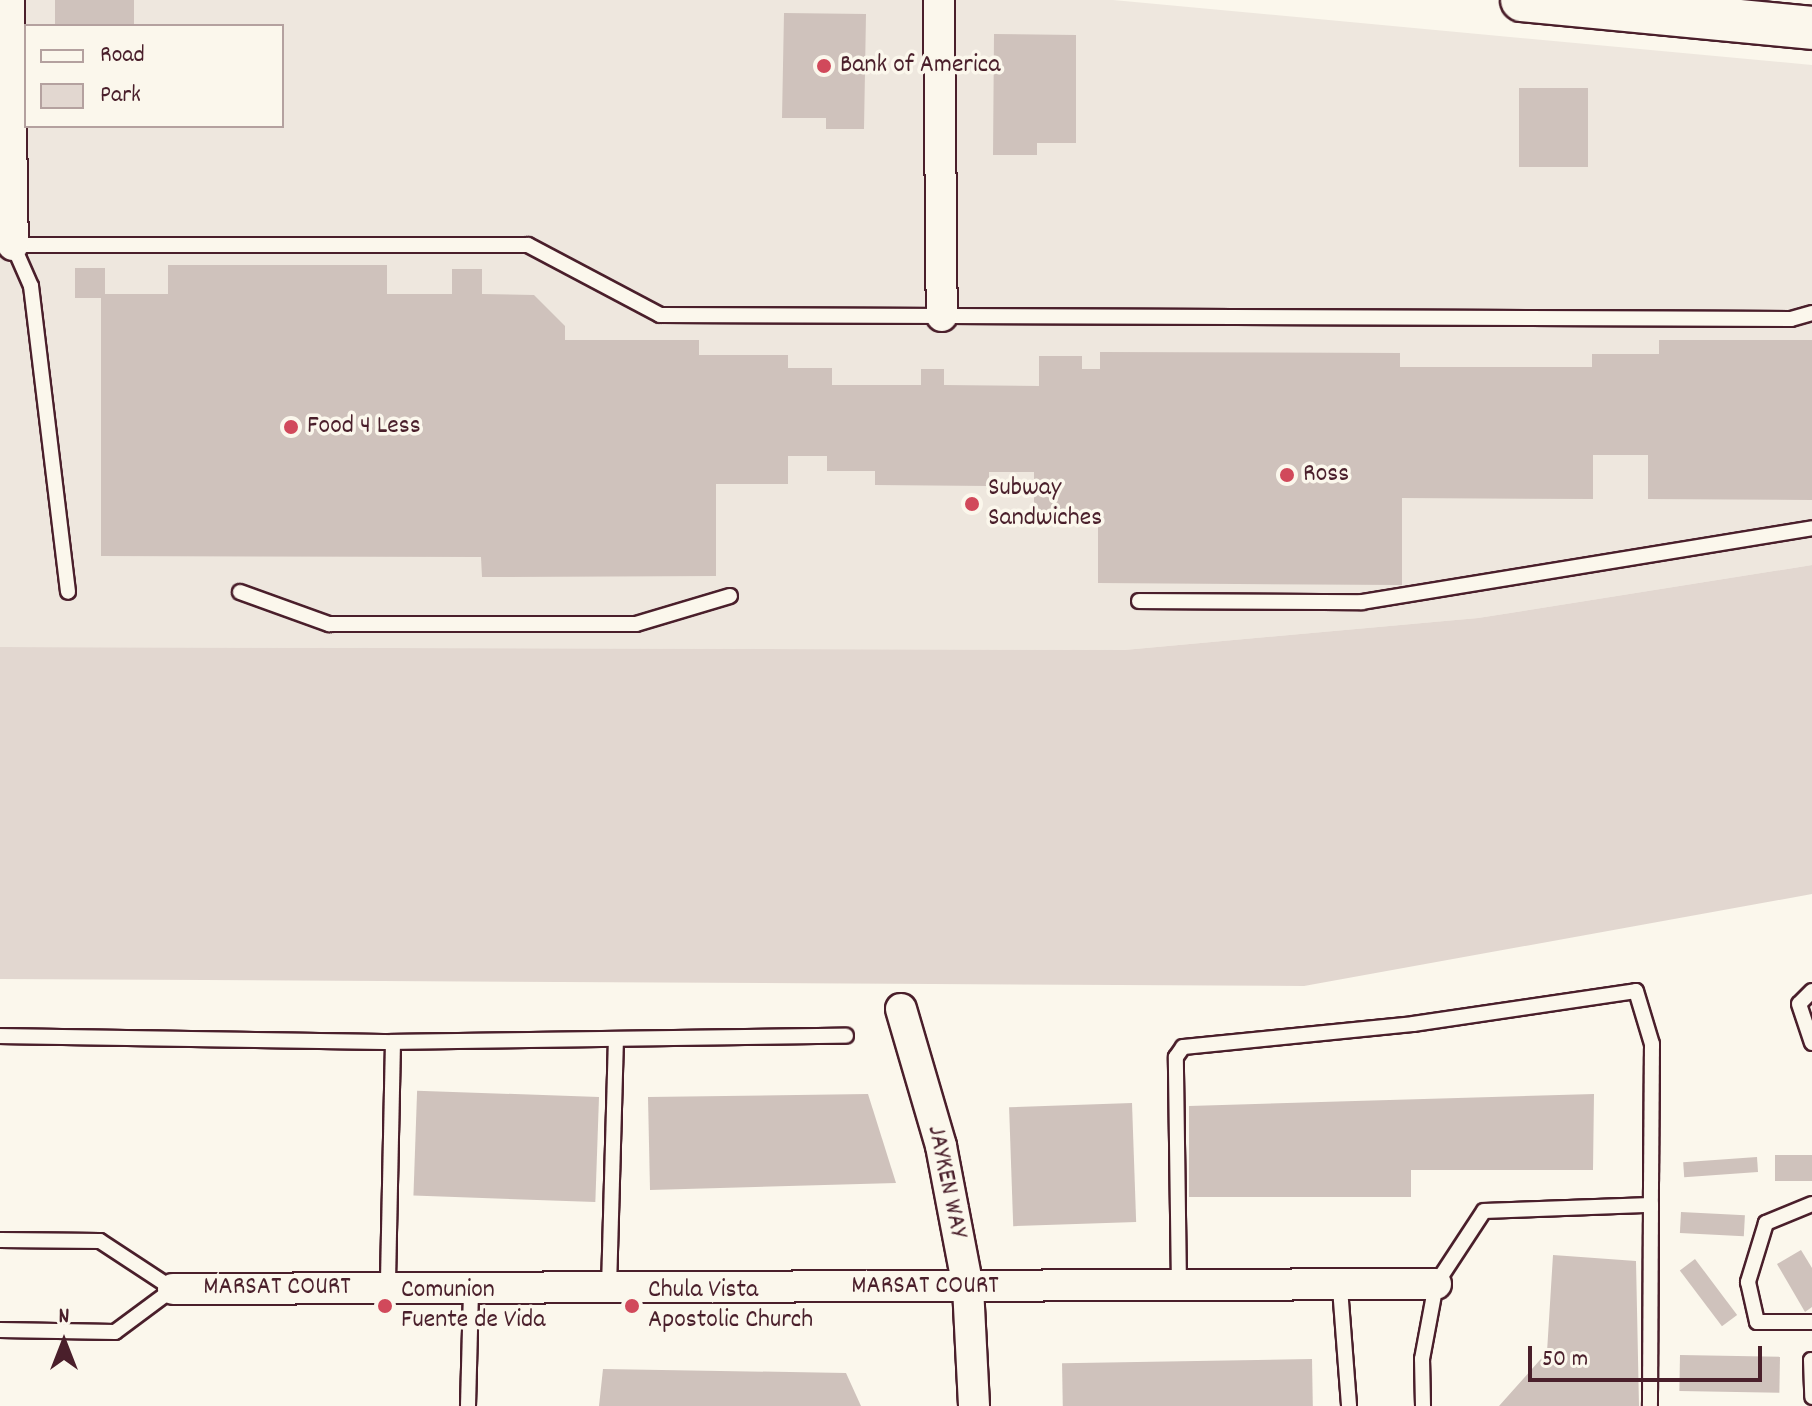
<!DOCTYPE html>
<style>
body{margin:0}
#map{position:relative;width:1812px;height:1406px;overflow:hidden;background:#fbf7ec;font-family:Dekko,sans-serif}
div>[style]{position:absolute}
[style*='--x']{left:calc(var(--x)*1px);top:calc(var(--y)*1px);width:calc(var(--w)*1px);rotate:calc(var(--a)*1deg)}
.built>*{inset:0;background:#eee7de}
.green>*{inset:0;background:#e2d7d0}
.building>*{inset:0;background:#cfc2bc;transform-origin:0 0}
.roads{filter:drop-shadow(2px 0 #4a1f2b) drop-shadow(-2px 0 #4a1f2b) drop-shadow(0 2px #4a1f2b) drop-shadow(0 -2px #4a1f2b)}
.service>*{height:14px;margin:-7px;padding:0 7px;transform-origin:7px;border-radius:7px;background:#fbf7ec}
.minor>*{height:30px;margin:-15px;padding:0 15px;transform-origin:15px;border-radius:15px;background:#fbf7ec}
.secondary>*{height:42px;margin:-21px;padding:0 21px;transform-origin:21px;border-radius:21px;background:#fbf7ec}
.dots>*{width:22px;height:22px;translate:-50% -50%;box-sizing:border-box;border:4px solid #fbf7ec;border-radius:50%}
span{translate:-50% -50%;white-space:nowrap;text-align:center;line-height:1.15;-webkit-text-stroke:7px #fbf7ec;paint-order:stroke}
.poi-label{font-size:26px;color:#4a1f2b}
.left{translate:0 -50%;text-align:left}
.street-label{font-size:26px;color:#4a1f2b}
.legend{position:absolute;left:24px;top:24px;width:260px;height:104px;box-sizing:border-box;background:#fbf7ec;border:2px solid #b4a19f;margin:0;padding:10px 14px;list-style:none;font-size:24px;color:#4a1f2b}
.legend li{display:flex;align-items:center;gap:16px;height:40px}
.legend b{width:40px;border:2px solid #b4a19f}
.north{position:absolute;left:24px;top:1302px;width:80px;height:80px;-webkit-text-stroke:6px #fbf7ec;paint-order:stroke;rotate:0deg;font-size:22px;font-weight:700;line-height:32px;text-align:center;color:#4a1f2b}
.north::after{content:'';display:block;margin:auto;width:28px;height:36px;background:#4a1f2b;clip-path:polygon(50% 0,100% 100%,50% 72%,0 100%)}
.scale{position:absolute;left:1528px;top:1346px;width:234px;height:36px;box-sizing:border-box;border:4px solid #4a1f2b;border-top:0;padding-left:10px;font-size:24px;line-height:28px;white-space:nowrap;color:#4a1f2b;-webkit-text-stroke:6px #fbf7ec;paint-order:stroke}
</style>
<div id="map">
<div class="built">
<i style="clip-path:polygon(evenodd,0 0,1113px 0,1812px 65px,1812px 565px,1478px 618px,1124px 650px,0 647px,0 0,26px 26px,282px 26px,282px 126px,26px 126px,26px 26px)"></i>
</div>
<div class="green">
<i style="clip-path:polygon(1812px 565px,1812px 894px,1304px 986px,0 979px,0 647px,1124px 650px,1478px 618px)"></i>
</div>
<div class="building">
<i style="left:55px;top:0;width:79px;height:26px"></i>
<i style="clip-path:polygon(784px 13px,866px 14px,864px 129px,826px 129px,826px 118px,782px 118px)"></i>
<i style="clip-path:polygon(994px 34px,1076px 35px,1076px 143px,1037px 143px,1037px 155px,993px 155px)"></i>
<i style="left:1519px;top:88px;width:69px;height:79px"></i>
<i style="clip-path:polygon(168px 265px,387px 265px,387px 294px,452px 294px,452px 269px,482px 269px,482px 294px,534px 295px,565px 326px,565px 340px,699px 340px,699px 355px,788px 355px,788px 368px,832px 368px,832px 385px,921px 385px,921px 369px,944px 369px,944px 385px,1039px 386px,1039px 356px,1082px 356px,1082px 369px,1100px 369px,1100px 352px,1400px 353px,1400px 367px,1592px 367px,1592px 354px,1659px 354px,1659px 340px,1812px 340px,1812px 500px,1648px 499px,1648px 455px,1593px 455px,1593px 499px,1402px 498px,1402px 585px,1098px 583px,1098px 515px,1034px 515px,1034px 472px,989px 472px,989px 486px,875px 485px,875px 471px,827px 471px,827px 456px,788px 456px,788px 484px,716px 484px,716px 576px,482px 577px,481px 557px,101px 556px,101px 298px,75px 298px,75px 268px,105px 268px,105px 294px,168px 294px)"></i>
<i style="clip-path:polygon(868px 1094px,896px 1183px,650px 1190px,648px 1097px)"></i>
<i style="clip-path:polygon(1594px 1094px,1593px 1170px,1411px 1170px,1411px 1197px,1189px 1197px,1189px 1106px)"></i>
<i style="left:599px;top:1097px;width:105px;height:182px;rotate:92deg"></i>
<i style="left:1132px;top:1103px;width:119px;height:123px;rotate:88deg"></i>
<i style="left:1812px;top:1155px;width:26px;height:37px;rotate:90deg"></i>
<i style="left:1757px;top:1157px;width:15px;height:74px;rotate:86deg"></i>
<i style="left:1681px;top:1212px;width:64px;height:21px;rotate:3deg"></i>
<i style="clip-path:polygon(1801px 1250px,1812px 1268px,1812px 1307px,1805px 1312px,1777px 1264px)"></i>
<i style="clip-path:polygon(1553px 1255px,1636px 1261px,1639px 1406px,1499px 1406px,1547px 1352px)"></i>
<i style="left:1695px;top:1259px;width:70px;height:19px;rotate:53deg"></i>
<i style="left:1680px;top:1355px;width:100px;height:36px;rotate:1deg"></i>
<i style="left:1312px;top:1359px;width:47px;height:250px;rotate:89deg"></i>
<i style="clip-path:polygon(603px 1369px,846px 1373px,861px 1406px,599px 1406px)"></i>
</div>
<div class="roads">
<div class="service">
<i style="--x:11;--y:245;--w:517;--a:0"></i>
<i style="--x:528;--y:245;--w:149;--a:27.9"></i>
<i style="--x:660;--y:315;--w:1131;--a:0.2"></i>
<i style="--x:1791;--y:319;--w:22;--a:-16"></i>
<i style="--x:13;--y:245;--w:45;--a:66.3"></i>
<i style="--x:31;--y:286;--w:308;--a:83.1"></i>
<i style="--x:240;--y:592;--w:95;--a:19.8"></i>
<i style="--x:329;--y:624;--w:307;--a:0"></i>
<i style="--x:636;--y:624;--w:98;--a:-16.6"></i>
<i style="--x:1139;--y:601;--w:223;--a:0.3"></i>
<i style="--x:1362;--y:602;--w:456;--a:-9.3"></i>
<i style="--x:1812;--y:991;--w:18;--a:135"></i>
<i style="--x:1799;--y:1004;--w:41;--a:71.6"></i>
<i style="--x:0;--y:1036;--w:393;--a:0.9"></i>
<i style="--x:393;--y:1042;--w:246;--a:91.2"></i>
<i style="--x:393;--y:1042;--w:453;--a:-0.8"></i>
<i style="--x:1812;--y:1204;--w:50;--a:157.6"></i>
<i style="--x:1766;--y:1223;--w:62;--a:107"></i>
<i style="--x:1748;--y:1282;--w:41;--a:77.3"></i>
<i style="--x:1757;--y:1322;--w:55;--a:0"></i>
<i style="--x:0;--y:1240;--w:100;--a:0.6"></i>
<i style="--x:100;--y:1241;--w:87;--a:33.3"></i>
<i style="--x:173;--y:1289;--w:72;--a:143.4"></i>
<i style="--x:115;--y:1332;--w:115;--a:-179"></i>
<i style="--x:1179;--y:1286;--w:229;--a:-90.8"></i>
<i style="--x:1176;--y:1057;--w:12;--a:-55"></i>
<i style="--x:1183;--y:1047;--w:231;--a:-5.7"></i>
<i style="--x:1413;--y:1024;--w:225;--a:-8.4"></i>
<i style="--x:1636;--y:991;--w:55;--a:73.2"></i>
<i style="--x:1652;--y:1044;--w:161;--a:90.4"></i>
<i style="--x:609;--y:1288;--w:248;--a:-88.4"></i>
<i style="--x:1340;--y:1288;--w:118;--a:85.6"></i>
<i style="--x:1811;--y:1360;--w:37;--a:88"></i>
<i style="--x:468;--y:1406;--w:118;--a:-88.5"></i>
<i style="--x:1423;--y:1406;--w:47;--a:-91.2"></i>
<i style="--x:1422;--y:1359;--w:76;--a:-79.4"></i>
<i style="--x:1436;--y:1284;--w:87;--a:-56.7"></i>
<i style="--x:1484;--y:1211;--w:167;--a:-2.1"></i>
<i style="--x:1651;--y:1205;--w:201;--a:90.3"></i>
</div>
<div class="minor">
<i style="--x:9;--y:0;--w:245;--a:89.1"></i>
<i style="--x:939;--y:0;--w:316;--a:89.5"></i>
<i style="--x:901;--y:1009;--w:143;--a:73.7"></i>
<i style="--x:941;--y:1146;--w:144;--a:79.2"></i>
<i style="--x:968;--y:1287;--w:119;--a:87.1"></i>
<i style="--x:173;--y:1289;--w:1263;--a:-0.23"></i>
</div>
<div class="secondary">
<i style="--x:1522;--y:0;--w:291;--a:5.5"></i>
</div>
</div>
<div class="dots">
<i style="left:824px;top:66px;background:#d1495b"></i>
<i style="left:291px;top:427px;background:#d1495b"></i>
<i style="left:1287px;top:475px;background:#d1495b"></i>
<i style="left:972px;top:504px;background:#d1495b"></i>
<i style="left:385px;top:1306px;background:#d1495b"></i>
<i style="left:632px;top:1306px;background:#d1495b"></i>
</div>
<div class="poi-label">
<span class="left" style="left:840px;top:66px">Bank of America</span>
<span class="left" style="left:307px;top:427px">Food 4 Less</span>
<span class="left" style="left:1303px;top:475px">Ross</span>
<span class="left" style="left:988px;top:504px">Subway<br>Sandwiches</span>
<span class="left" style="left:401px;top:1306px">Comunion<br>Fuente de Vida</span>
<span class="left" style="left:648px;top:1306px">Chula Vista<br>Apostolic Church</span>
</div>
<div class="street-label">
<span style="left:946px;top:1182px;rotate:78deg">JAYKEN WAY</span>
<span style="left:925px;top:1287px">MARSAT COURT</span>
<span style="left:277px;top:1288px">MARSAT COURT</span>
</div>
<ul class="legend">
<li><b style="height:10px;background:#fbf7ec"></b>Road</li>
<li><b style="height:22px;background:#e2d7d0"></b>Park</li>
</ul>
<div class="north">N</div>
<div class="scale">50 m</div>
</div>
